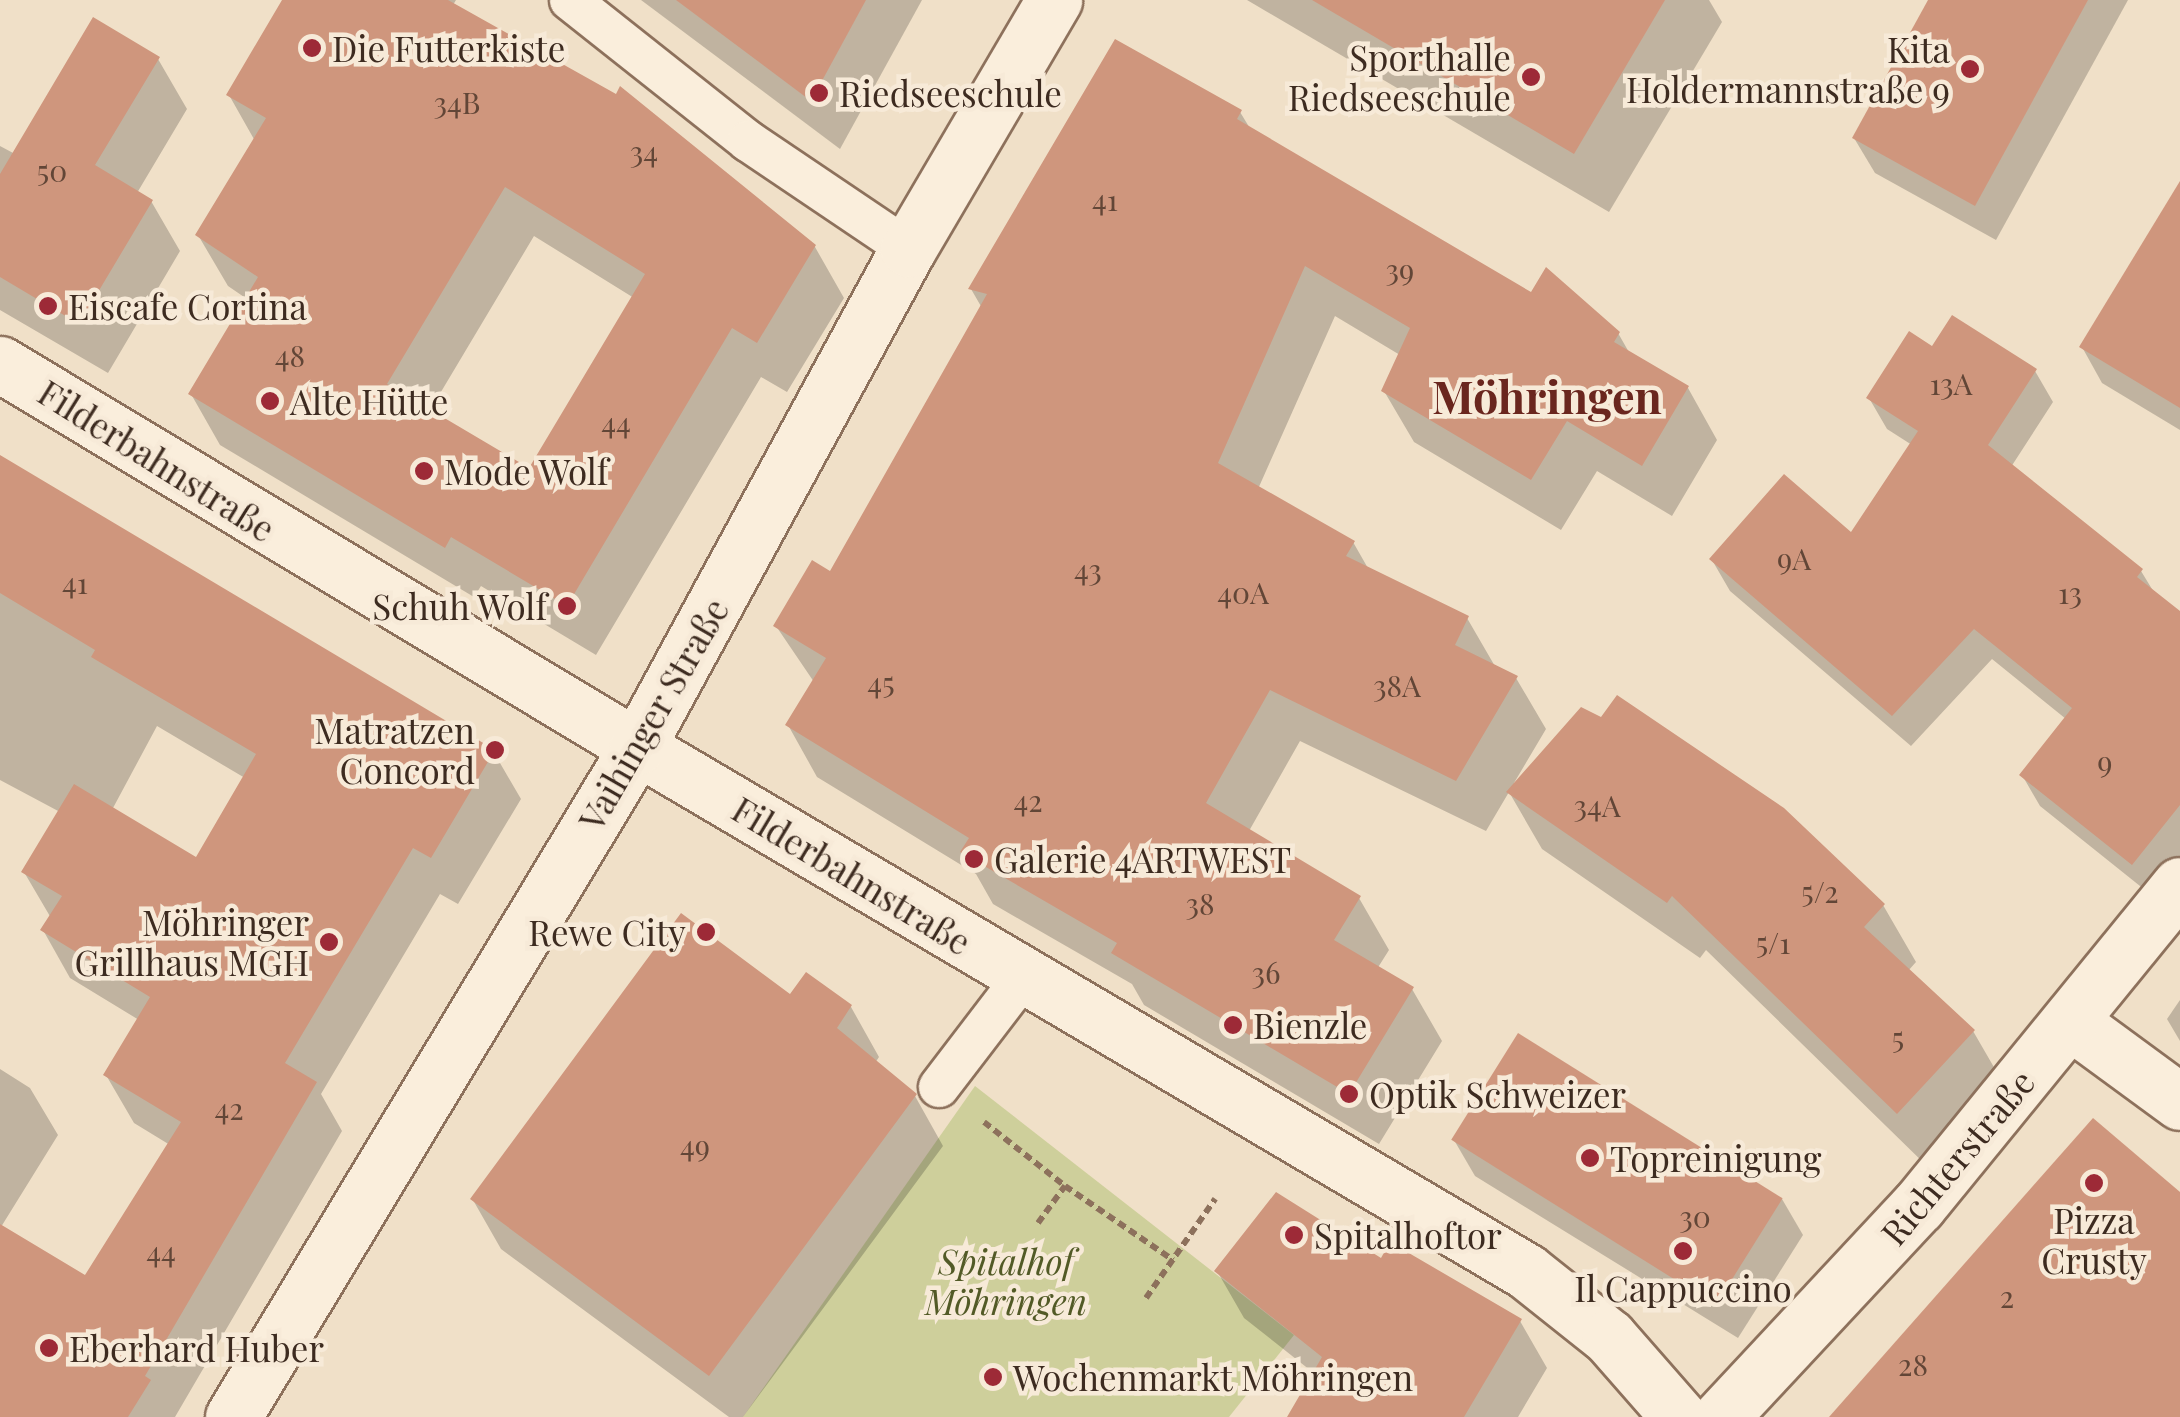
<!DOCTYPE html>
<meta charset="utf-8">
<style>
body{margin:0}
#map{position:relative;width:2180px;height:1417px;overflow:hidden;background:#f0e0c8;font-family:"Playfair Display",serif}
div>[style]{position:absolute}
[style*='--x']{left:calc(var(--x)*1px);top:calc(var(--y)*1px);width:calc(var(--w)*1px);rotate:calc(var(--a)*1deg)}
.green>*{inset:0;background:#cecf9b}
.shadow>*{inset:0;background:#0003}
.building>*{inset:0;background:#cf967d;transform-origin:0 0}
.path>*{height:6px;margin-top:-3px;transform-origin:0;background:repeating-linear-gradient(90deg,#8d715c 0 8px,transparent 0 13px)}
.roads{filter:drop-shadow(2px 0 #8d715c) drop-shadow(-2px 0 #8d715c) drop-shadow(0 2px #8d715c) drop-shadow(0 -2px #8d715c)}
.service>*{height:40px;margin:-20px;padding:0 20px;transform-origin:20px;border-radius:20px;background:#faeedc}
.minor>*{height:55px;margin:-27.5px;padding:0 27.5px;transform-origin:27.5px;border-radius:27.5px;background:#faeedc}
.secondary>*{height:55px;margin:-27.5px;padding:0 27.5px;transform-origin:27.5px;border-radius:27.5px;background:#faeedc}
.dots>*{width:28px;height:28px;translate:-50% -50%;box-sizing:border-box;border:5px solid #f7ead8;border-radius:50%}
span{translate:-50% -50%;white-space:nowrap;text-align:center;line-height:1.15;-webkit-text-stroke:9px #f7ead8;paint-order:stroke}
.number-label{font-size:30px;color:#624637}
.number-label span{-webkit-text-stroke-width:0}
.poi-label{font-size:35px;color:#3d2b20}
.left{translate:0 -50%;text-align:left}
.right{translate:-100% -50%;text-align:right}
.street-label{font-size:35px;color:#3d2b20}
.park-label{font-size:35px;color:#525a26;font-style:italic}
.district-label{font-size:45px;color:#6a261e;font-weight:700}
</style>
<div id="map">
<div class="green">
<i style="clip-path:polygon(975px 1086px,1294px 1335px,1229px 1417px,743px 1417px)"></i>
</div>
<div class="shadow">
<i style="clip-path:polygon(evenodd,285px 0,456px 0,453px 5px,815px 247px,844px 298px,787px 392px,761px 377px,596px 655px,481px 586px,474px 597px,220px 445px,191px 394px,247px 299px,228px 286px,198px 235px,255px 141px,229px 95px,285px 0,534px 236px,634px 298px,530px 472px,429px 412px,534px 236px)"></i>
<i style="clip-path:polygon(641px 0,922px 0,840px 149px)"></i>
<i style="clip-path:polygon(1247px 0,1709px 0,1722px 22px,1609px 212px)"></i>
<i style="clip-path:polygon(1931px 0,2128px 0,1996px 240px,1875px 173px,1854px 138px)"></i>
<i style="clip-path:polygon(158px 59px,187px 109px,137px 193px,151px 201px,180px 251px,108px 373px,0 310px,0 146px,15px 154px)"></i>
<i style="clip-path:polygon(1240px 112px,1251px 130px,1532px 296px,1618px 333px,1630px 354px,1688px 388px,1717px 440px,1672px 516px,1597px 471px,1561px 530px,1414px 442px,1384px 391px,1400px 355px,1335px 316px,1258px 489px,1353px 542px,1369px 570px,1467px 618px,1496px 668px,1516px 678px,1546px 729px,1514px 783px,1883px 905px,1916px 962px,1908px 971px,1973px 1031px,2006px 1088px,1930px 1169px,1706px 950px,1700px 958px,1542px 849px,1509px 792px,1486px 831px,1300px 741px,1249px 831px,1359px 898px,1389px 950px,1377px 969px,1412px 989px,1442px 1041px,1379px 1144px,1144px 1005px,1132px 984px,993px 904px,976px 874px,817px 777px,788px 725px,814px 682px,776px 626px,831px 574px,982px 308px,971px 289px)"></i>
<i style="clip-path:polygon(2180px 186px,2180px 430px,2102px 383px,2082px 347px)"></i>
<i style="clip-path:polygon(1933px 349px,2035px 371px,2053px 402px,2011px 467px,2141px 571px,2155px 594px,2180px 615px,2180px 857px,2150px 894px,2040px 806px,2022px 775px,2066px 719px,1992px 659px,1911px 746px,1730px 591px,1712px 560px,1852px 536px,1912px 445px,1887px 429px,1869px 398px)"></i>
<i style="clip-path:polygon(evenodd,0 463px,493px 751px,521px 799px,458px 904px,440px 894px,321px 1094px,342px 1131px,175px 1417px,0 1417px,0 1069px,30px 1088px,58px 1135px,1px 1227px,85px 1278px,170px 1145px,134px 1123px,106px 1075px,139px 1020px,70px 978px,43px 930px,51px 918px,24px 872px,60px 812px,0 780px,0 463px,157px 726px,245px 778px,197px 861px,113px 808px,157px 726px)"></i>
<i style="clip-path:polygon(791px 997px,851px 1007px,879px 1057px,875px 1063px,915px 1096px,943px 1146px,743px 1417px,729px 1417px,501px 1249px,473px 1200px)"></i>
<i style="clip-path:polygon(2180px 1000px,2180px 1041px,2167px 1019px)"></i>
<i style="clip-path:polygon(1454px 1140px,1782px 1199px,1803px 1235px,1738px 1338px,1475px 1176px)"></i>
<i style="clip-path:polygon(1382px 1261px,1520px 1321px,1547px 1368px,1518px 1417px,1290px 1417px,1315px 1374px,1244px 1318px,1217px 1271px)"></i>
</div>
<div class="building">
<i style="clip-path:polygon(evenodd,282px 0,448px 0,616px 94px,620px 86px,816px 245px,757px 343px,732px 328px,567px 606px,451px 537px,445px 548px,188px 394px,258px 277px,195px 235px,266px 118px,226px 95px,282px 0,505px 187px,645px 274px,529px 468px,387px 384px,505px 187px)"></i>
<i style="clip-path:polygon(676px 0,866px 0,811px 101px)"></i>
<i style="clip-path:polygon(1312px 0,1665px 0,1574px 154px)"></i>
<i style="clip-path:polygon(1928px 0,2088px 0,1975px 206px,1852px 138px)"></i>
<i style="clip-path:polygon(93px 17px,160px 57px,95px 165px,153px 200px,79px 324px,0 277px,0 174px)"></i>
<i style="clip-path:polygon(1115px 39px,1242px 110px,1237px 119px,1531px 292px,1546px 267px,1620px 332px,1614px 342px,1689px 386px,1642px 466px,1567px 421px,1531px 480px,1381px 391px,1410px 328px,1305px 266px,1218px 463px,1355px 541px,1346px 556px,1469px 616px,1455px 645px,1518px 676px,1456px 781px,1270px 690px,1206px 803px,1361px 896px,1334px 940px,1414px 987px,1349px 1094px,1111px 953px,1117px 943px,960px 852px,969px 838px,785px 725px,826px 658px,773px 626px,812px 560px,830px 571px,987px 294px,968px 289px)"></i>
<i style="clip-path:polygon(2180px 181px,2180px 408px,2079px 347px)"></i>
<i style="clip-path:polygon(1952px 315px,2037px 369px,1988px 445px,2143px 569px,2137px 577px,2180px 611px,2180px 805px,2132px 865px,2019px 775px,2072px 708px,1974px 629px,1892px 716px,1709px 559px,1784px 474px,1851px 532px,1918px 431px,1866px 398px,1909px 331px,1932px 346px)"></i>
<i style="clip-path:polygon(0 455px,495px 750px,431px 858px,413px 848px,285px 1063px,317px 1082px,145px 1376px,151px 1380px,128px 1417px,0 1417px,0 1224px,85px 1275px,181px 1122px,103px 1075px,150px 997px,40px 930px,62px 896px,21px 872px,74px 784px,196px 857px,256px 754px,91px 657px,95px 650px,0 593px)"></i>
<i style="clip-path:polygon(1617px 695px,1784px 808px,1885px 904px,1864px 927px,1975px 1030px,1897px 1114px,1672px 896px,1667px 903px,1506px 792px,1581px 707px,1601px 717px)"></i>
<i style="clip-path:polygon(681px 913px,790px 994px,806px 972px,852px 1005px,837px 1028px,917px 1094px,709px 1376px,470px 1199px)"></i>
<i style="left:1518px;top:1033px;width:312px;height:126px;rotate:32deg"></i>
<i style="clip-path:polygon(2093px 1118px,2180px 1192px,2180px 1417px,1829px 1417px)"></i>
<i style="clip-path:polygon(1276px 1192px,1381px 1258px,1390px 1242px,1522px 1319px,1464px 1417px,1287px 1417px,1322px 1357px,1214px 1271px)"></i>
</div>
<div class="path">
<i style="--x:984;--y:1122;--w:103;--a:38.3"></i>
<i style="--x:1038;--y:1223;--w:46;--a:-53.9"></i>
<i style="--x:1065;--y:1186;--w:131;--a:34.4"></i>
<i style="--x:1146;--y:1298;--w:121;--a:-55.1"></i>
</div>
<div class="roads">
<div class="service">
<i style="--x:570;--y:0;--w:227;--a:38.4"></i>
<i style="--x:748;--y:141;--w:193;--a:34"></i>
<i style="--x:939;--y:1087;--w:138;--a:-52.6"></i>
</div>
<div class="minor">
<i style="--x:0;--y:364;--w:743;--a:31.02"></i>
<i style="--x:2071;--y:1022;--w:135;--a:36.3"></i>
<i style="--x:1721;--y:1417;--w:289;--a:-47"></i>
<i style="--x:1918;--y:1206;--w:414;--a:-50.8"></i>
</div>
<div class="secondary">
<i style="--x:637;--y:747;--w:1032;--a:30.52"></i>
<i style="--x:1526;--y:1271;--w:106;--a:38.5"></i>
<i style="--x:1609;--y:1337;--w:106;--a:48.8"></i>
<i style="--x:233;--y:1417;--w:782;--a:-58.91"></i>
<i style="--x:637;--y:747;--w:567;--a:-61.45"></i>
<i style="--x:908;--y:249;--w:289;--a:-59.6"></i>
</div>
</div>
<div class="dots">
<i style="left:312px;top:48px;background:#9d2a37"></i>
<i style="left:1970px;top:69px;background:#9d2a37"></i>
<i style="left:1531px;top:77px;background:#9d2a37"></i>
<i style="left:819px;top:93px;background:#9d2a37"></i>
<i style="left:48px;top:306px;background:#9d2a37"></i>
<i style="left:270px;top:401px;background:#9d2a37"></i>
<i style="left:424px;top:471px;background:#9d2a37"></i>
<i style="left:567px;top:606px;background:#9d2a37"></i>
<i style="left:495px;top:750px;background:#9d2a37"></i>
<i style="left:974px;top:859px;background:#9d2a37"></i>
<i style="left:706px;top:932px;background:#9d2a37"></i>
<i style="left:329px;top:942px;background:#9d2a37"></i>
<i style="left:1233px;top:1025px;background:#9d2a37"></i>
<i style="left:1349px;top:1094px;background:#9d2a37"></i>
<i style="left:1590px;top:1158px;background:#9d2a37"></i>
<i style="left:2094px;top:1183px;background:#9d2a37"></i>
<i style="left:1294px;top:1235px;background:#9d2a37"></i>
<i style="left:1683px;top:1251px;background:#9d2a37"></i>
<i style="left:49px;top:1348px;background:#9d2a37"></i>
<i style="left:993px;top:1377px;background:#9d2a37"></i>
</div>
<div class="number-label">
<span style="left:457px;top:102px">34B</span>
<span style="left:644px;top:151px">34</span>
<span style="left:52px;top:170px">50</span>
<span style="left:1105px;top:199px">41</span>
<span style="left:1400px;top:269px">39</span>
<span style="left:290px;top:355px">48</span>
<span style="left:1951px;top:383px">13A</span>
<span style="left:616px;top:422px">44</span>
<span style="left:1794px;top:558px">9A</span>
<span style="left:1088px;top:569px">43</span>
<span style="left:75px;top:582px">41</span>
<span style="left:1243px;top:592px">40A</span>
<span style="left:2070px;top:592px">13</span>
<span style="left:881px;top:682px">45</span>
<span style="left:1397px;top:685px">38A</span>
<span style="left:2105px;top:761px">9</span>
<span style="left:1028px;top:800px">42</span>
<span style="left:1597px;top:805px">34A</span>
<span style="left:1820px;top:891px">5/2</span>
<span style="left:1200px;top:903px">38</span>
<span style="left:1773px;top:942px">5/1</span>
<span style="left:1266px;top:972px">36</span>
<span style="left:1898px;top:1037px">5</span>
<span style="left:229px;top:1108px">42</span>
<span style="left:695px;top:1145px">49</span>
<span style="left:1695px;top:1216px">30</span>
<span style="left:161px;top:1251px">44</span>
<span style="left:2007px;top:1296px">2</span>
<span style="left:1913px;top:1364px">28</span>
</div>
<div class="poi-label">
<span class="left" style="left:332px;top:48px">Die Futterkiste</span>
<span class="right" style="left:1950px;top:69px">Kita<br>Holdermannstraße 9</span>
<span class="right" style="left:1511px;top:77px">Sporthalle<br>Riedseeschule</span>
<span class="left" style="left:839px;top:93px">Riedseeschule</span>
<span class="left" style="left:68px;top:306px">Eiscafe Cortina</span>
<span class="left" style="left:290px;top:401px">Alte Hütte</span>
<span class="left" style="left:444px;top:471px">Mode Wolf</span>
<span class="right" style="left:547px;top:606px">Schuh Wolf</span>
<span class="right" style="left:475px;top:750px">Matratzen<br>Concord</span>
<span class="left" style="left:994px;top:859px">Galerie 4ARTWEST</span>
<span class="right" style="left:309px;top:942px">Möhringer<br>Grillhaus MGH</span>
<span class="right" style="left:686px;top:932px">Rewe City</span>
<span class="left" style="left:1253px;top:1025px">Bienzle</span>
<span class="left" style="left:1369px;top:1094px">Optik Schweizer</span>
<span class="left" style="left:1610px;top:1158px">Topreinigung</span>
<span style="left:2094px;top:1240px">Pizza<br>Crusty</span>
<span class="left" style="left:1314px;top:1235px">Spitalhoftor</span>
<span style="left:1683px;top:1288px">Il Cappuccino</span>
<span class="left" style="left:69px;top:1348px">Eberhard Huber</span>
<span class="left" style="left:1013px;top:1377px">Wochenmarkt Möhringen</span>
</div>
<div class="street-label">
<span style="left:157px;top:460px;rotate:32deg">Filderbahnstraße</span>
<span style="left:653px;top:714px;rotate:-60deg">Vaihinger Straße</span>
<span style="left:852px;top:875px;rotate:31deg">Filderbahnstraße</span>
<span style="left:1957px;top:1157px;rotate:-50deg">Richterstraße</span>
</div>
<div class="park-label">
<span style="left:1006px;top:1281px">Spitalhof<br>Möhringen</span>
</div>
<div class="district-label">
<span style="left:1547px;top:396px">Möhringen</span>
</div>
</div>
